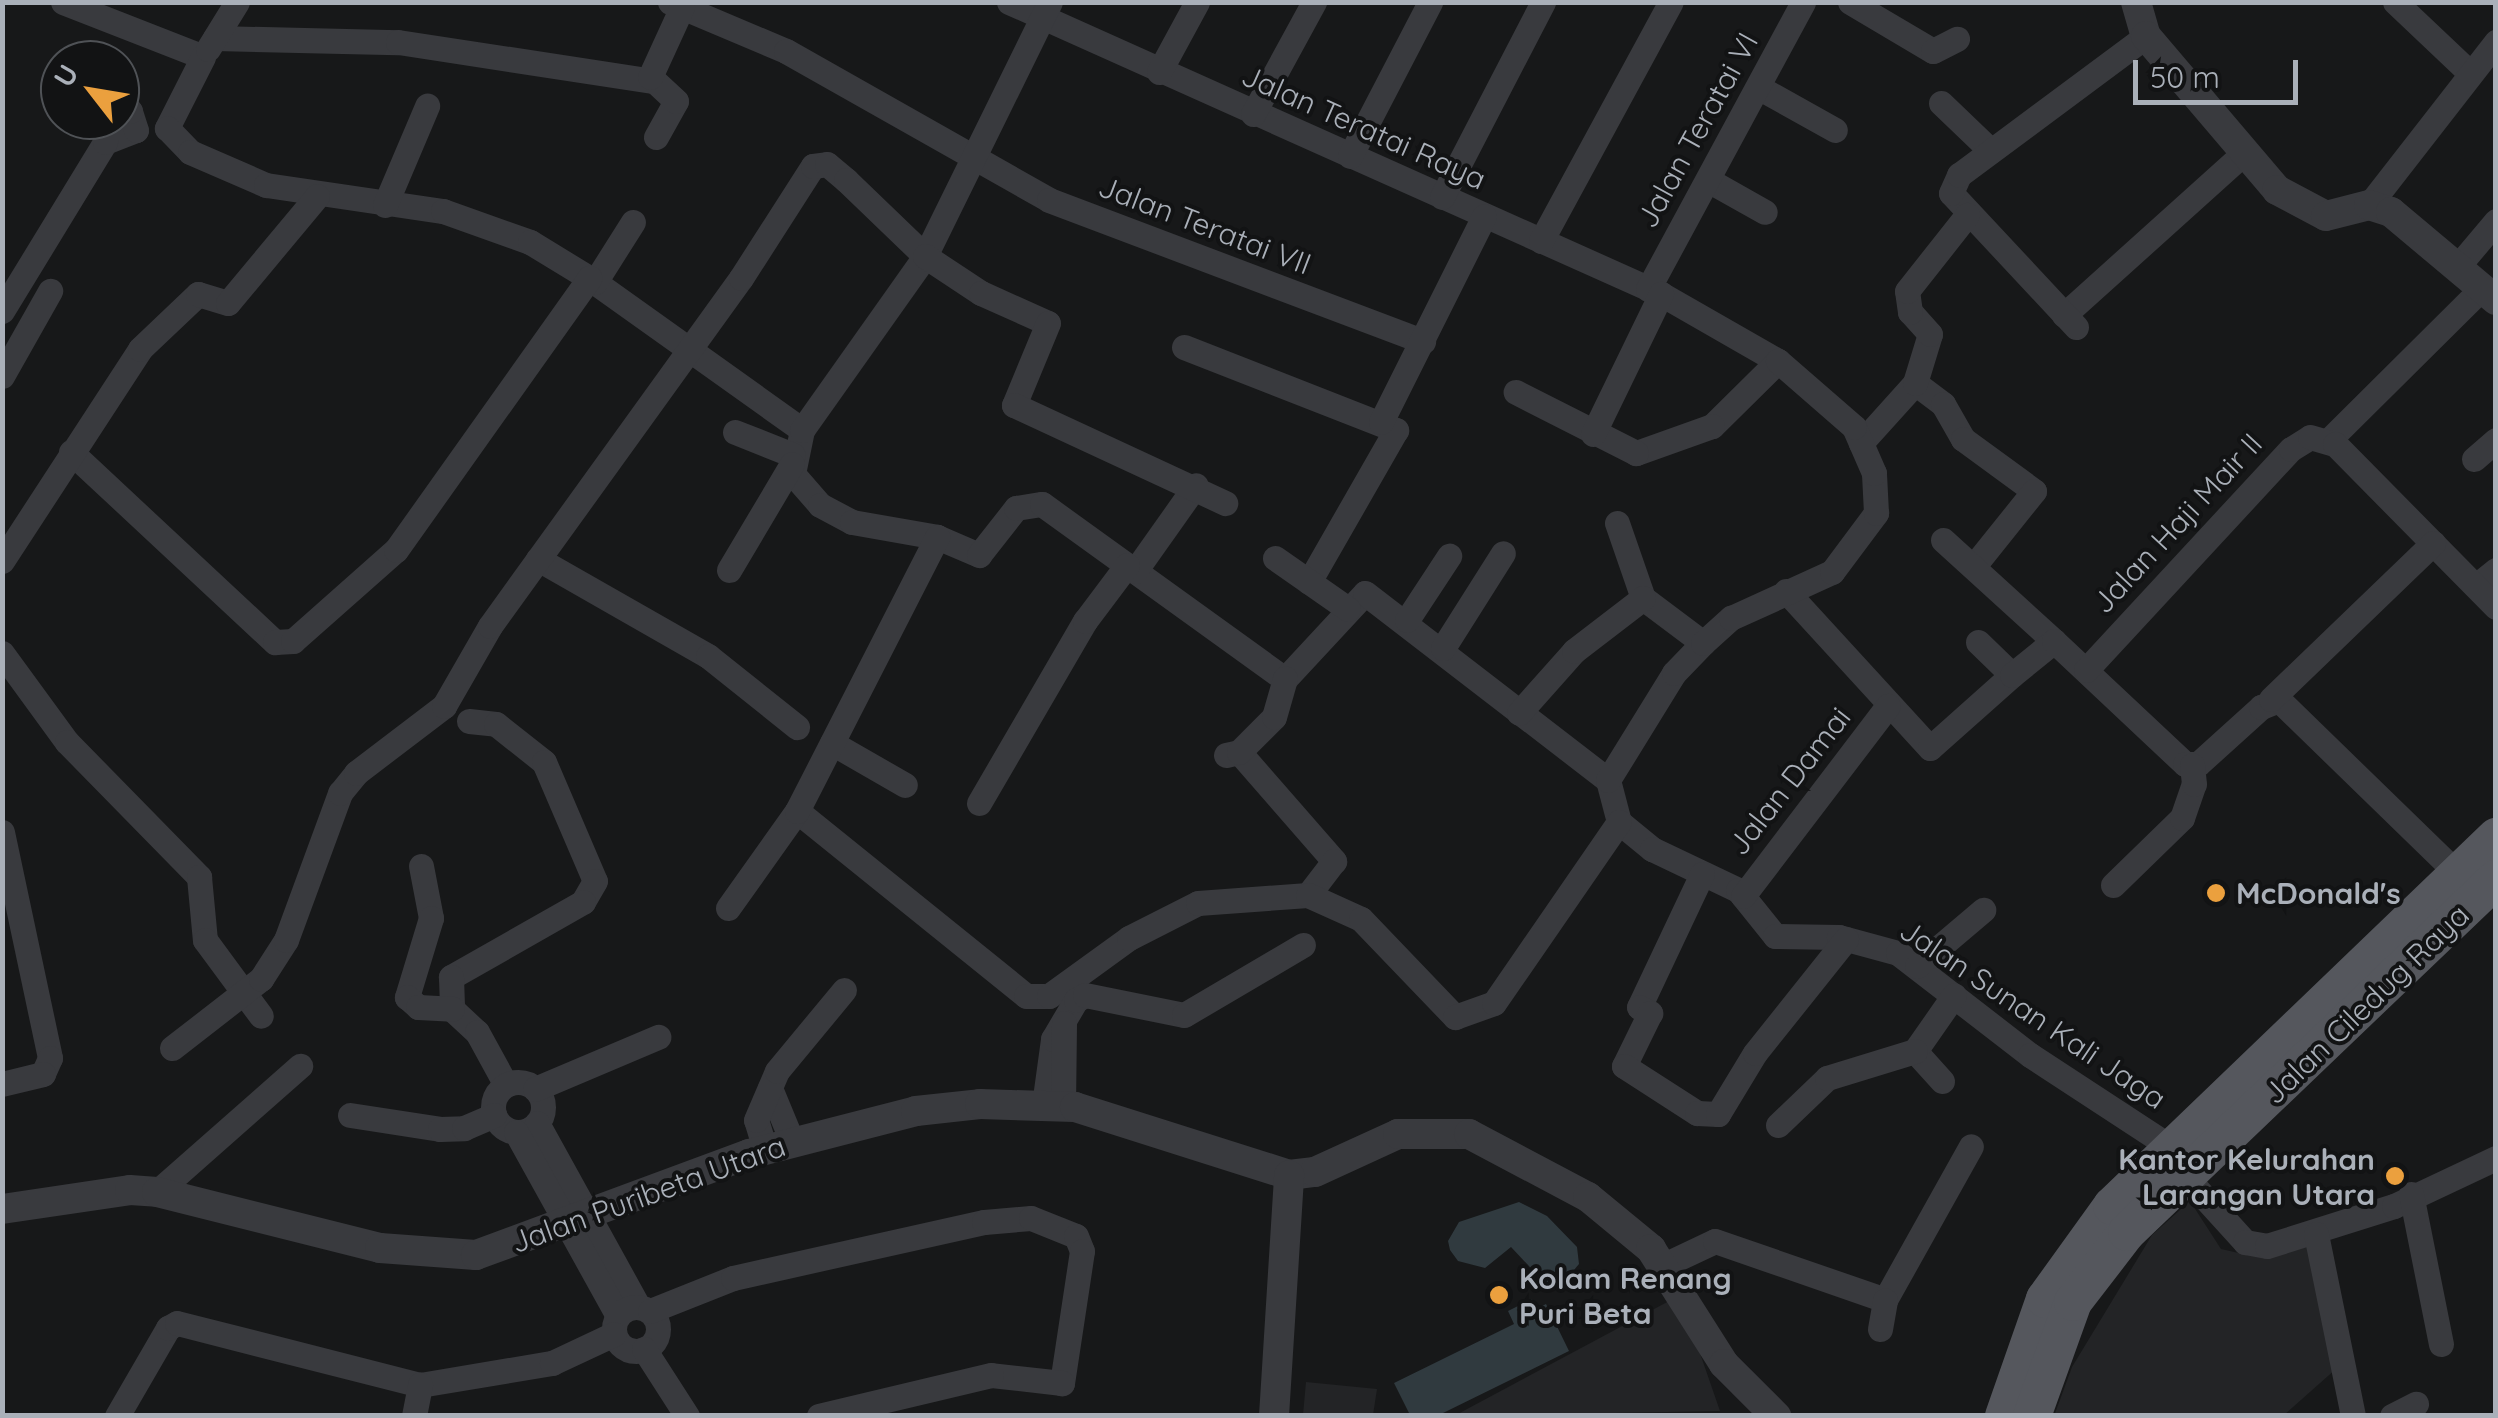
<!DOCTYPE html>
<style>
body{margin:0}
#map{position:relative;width:2498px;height:1418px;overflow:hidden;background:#171819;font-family:Quicksand,sans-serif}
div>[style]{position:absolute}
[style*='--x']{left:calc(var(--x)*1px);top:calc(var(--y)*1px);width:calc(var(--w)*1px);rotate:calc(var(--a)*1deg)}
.built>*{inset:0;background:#232426}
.water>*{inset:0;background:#303a3f}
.minor>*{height:25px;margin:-12.5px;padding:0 12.5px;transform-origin:12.5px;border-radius:12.5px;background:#393a3e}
.minor>.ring{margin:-12.5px;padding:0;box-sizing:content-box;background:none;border:25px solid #393a3e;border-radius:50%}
.tertiary>*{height:30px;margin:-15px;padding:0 15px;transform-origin:15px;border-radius:15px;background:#393a3e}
.primary>*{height:38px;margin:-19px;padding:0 19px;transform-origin:19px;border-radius:19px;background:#55575d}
.dots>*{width:28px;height:28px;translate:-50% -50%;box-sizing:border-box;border:5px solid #121314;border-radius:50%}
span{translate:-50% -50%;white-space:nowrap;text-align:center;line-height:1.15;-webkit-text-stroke:8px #121314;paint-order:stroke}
.street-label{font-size:30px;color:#aab0b9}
.poi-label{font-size:30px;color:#aab0b9;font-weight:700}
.left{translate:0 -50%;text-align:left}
.right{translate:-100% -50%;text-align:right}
.frame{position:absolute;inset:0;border:5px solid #aab0b9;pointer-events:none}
.north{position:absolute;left:40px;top:40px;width:100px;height:100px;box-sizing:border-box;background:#121314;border:2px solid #4f5256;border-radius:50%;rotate:301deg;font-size:28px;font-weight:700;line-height:40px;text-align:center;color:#aab0b9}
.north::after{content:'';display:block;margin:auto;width:35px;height:45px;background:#eba03e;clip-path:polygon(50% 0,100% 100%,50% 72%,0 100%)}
.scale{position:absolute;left:2133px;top:60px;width:165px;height:45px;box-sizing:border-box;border:5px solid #aab0b9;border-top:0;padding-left:12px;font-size:30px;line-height:35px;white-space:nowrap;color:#aab0b9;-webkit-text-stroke:8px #121314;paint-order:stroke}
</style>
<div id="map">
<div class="built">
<i style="clip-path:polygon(2190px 1201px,2221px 1249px,2243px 1254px,2315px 1241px,2337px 1368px,2284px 1415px,2054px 1416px,2072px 1367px,2152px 1235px)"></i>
<i style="clip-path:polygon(1671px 1300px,1694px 1336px,1720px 1411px,1454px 1416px)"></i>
<i style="clip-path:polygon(1306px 1382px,1377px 1389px,1373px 1415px,1303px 1415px)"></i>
</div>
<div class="water">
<i style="clip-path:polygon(1519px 1202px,1547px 1216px,1577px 1247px,1579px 1264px,1564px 1282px,1545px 1283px,1511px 1247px,1485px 1268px,1458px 1261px,1450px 1250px,1448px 1241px,1459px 1222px)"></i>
<i style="clip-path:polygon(1532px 1299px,1536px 1309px,1546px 1304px,1569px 1351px,1439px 1415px,1410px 1415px,1394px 1383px,1514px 1324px,1508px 1311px)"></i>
</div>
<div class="minor">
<i style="--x:63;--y:2;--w:150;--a:21.4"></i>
<i style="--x:203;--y:57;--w:80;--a:116.9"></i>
<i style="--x:167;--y:128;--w:33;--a:46"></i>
<i style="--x:190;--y:152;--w:83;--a:23.5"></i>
<i style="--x:266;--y:185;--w:179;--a:8.4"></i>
<i style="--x:443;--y:211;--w:92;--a:19.6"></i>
<i style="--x:530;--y:242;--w:69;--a:31.4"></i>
<i style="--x:589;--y:278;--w:262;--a:35.5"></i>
<i style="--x:802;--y:430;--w:45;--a:101.6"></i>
<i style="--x:793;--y:474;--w:41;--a:48.9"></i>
<i style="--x:820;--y:505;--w:36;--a:28"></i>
<i style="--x:852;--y:522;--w:86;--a:10"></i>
<i style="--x:937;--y:537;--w:46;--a:23.2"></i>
<i style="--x:979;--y:555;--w:60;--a:-51.8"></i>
<i style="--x:1016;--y:508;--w:26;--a:-9"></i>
<i style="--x:1042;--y:504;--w:299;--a:35.8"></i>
<i style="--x:1285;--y:679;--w:117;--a:-47.1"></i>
<i style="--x:1365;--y:593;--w:307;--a:37.6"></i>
<i style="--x:1608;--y:780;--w:43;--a:75.3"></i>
<i style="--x:1619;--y:822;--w:43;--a:39.3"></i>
<i style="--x:1652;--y:849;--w:95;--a:25.5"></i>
<i style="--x:1738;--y:890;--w:59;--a:51.2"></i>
<i style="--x:1775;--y:936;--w:64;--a:0.9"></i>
<i style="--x:1839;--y:937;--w:61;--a:15.2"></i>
<i style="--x:1898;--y:953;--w:167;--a:37.7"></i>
<i style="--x:2030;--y:1055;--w:173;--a:33.2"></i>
<i style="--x:670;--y:2;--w:126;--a:22.9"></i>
<i style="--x:786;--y:51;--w:302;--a:29.5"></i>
<i style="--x:1049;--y:200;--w:400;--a:20.7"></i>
<i style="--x:1009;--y:2;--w:714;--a:24.13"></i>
<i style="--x:1661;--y:294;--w:135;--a:29.8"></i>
<i style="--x:1778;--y:361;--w:93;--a:135.4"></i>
<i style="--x:1712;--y:426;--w:81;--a:160.4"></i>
<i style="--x:1636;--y:453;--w:135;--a:-153.1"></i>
<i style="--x:1850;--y:2;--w:96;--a:30.6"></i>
<i style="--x:1933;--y:51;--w:27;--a:-27"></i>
<i style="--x:2395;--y:2;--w:102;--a:43.4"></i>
<i style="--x:215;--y:38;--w:183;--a:1.3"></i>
<i style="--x:398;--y:42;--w:257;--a:8.7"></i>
<i style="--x:208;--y:49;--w:55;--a:-58.3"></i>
<i style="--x:1159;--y:72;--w:80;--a:-61.5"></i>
<i style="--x:1758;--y:87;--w:88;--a:29.2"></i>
<i style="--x:1941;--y:103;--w:69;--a:43.8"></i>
<i style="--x:1253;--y:114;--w:128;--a:-61.4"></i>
<i style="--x:656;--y:137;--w:41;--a:-60.9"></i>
<i style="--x:676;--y:101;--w:35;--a:-137"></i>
<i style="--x:650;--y:77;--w:77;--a:-65.4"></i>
<i style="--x:105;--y:142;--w:33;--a:-21"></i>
<i style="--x:136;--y:130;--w:20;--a:-108"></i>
<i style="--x:130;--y:111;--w:10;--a:-169"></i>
<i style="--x:1350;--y:156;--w:174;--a:-62.5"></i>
<i style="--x:1708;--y:180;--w:65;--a:29.3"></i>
<i style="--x:1442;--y:197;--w:220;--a:-62.6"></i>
<i style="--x:385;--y:205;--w:108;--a:-67"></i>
<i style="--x:2369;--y:205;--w:207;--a:-52.1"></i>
<i style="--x:1541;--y:241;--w:272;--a:-61.5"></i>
<i style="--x:2458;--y:266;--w:59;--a:-49.8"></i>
<i style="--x:595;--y:282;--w:71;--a:-57.7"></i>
<i style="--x:1648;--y:289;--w:326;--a:-61.6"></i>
<i style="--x:2;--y:311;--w:198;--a:-58.6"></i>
<i style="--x:105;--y:142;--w:22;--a:-90"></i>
<i style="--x:2064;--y:315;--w:241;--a:-42"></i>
<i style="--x:2076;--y:327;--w:183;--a:-133"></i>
<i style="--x:1951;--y:193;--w:20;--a:-66"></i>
<i style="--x:1959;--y:175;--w:233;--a:-36.6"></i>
<i style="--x:1184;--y:347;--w:228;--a:21.4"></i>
<i style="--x:1396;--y:430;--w:175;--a:119.8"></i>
<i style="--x:2;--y:376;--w:98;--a:-60.5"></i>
<i style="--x:1915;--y:383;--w:35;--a:37"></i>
<i style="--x:1943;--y:404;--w:40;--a:60.3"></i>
<i style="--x:1963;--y:439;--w:88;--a:36.2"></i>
<i style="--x:2034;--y:491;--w:96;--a:128.7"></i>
<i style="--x:1381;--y:422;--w:230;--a:-63.4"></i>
<i style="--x:802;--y:430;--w:213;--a:-54.7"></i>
<i style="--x:925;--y:256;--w:283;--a:-63.8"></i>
<i style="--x:735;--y:432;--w:62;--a:21.6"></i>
<i style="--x:1593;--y:434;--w:156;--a:-64.1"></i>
<i style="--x:2328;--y:441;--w:217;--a:-44.8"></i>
<i style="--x:1861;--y:443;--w:81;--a:-48"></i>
<i style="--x:1915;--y:383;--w:51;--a:-73"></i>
<i style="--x:1930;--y:334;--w:30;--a:-132"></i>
<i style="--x:1910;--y:312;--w:21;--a:-98"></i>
<i style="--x:1907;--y:291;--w:97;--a:-51.7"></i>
<i style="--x:71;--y:452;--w:279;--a:43"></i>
<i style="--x:275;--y:642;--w:18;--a:-3"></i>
<i style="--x:293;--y:641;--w:137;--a:-41.5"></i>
<i style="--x:396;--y:550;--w:334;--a:-54.6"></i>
<i style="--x:2474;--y:459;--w:29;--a:-41"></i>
<i style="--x:1617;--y:523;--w:79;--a:70.9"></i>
<i style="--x:1643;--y:598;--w:75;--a:36.9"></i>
<i style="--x:1943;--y:540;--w:150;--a:42.3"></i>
<i style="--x:1275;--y:558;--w:89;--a:34.9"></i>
<i style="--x:538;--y:559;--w:196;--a:29.7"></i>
<i style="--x:708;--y:656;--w:114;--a:38.6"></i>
<i style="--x:2;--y:561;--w:253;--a:-56.9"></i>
<i style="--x:140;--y:349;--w:80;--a:-43.5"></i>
<i style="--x:198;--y:294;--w:31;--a:17"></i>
<i style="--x:228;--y:303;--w:139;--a:-50.2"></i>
<i style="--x:729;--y:570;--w:123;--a:-59.3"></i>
<i style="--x:1135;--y:571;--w:105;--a:-54.7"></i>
<i style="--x:2476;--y:586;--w:26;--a:-39"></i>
<i style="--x:1786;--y:591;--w:213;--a:47.5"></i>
<i style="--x:1930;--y:748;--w:110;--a:-41.7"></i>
<i style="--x:1407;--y:620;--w:77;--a:-56.7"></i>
<i style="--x:1978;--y:642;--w:47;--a:44.1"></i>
<i style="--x:2012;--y:675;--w:54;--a:-39"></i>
<i style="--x:2054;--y:641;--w:180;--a:43.2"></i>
<i style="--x:2185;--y:764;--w:13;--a:0"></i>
<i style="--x:2198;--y:764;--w:85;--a:-42.1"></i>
<i style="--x:2261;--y:707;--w:19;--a:-21"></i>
<i style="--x:2279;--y:700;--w:250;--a:44.2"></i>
<i style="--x:1443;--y:648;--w:112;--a:-57.7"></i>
<i style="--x:2;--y:653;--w:110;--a:53.9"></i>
<i style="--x:67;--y:742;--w:189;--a:45.6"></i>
<i style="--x:199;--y:877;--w:63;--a:84.6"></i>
<i style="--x:205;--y:940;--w:94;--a:53.6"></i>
<i style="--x:2086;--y:670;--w:301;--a:-47.2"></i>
<i style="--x:2291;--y:449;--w:22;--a:-32"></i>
<i style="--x:2310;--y:437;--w:26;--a:16"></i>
<i style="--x:2335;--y:444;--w:229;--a:45.4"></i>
<i style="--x:2271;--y:699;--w:225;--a:-43.9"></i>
<i style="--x:1519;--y:713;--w:83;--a:-48.4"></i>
<i style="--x:1574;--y:651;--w:87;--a:-37.5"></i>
<i style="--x:469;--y:721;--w:27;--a:6"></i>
<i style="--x:496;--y:724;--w:61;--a:38.4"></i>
<i style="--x:544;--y:762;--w:129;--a:66.8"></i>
<i style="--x:595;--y:881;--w:24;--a:120"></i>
<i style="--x:583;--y:902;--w:152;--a:150.4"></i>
<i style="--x:451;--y:977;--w:32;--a:88"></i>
<i style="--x:452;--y:1009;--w:34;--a:43"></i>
<i style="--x:477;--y:1032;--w:60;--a:61.3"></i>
<i style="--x:832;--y:743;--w:84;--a:29.9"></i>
<i style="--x:1239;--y:752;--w:145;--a:48.9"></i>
<i style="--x:1334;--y:861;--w:43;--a:127.4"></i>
<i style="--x:1226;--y:755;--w:13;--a:-13"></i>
<i style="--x:1239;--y:752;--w:49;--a:-45"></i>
<i style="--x:1274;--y:717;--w:40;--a:-74"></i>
<i style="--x:1608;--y:780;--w:126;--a:-58.3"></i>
<i style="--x:1674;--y:673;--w:42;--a:-46"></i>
<i style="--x:1703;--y:643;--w:38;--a:-42"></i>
<i style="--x:1731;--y:618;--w:111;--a:-24.5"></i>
<i style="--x:1832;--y:572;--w:74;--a:-53.3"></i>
<i style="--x:1876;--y:513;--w:40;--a:-92.9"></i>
<i style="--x:1874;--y:473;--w:50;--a:-113.5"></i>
<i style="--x:1854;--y:427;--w:101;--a:-139"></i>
<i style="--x:979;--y:803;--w:211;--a:-59.8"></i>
<i style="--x:1085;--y:621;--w:70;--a:-53.1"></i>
<i style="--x:797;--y:811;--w:294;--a:38.9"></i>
<i style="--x:1026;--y:996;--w:23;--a:0"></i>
<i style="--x:1049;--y:996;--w:99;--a:-35.9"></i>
<i style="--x:1129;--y:938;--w:77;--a:-26.9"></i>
<i style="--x:1198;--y:903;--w:110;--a:-4.2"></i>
<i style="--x:1308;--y:895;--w:58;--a:24.4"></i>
<i style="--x:1361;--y:919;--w:136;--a:46.2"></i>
<i style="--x:1455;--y:1017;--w:41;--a:-19.7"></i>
<i style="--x:1494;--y:1003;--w:220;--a:-55.4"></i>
<i style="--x:2;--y:832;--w:231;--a:78"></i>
<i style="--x:50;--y:1058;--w:17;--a:114"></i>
<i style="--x:43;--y:1074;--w:42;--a:166.3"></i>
<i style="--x:421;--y:866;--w:53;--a:79.1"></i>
<i style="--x:431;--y:918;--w:83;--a:106.9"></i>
<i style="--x:407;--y:997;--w:15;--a:42"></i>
<i style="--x:418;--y:1007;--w:34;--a:3"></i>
<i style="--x:1702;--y:874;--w:147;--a:115.3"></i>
<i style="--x:1639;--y:1007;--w:13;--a:29"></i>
<i style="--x:1650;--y:1013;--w:59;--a:116.1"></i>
<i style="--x:1624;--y:1066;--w:87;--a:32.8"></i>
<i style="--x:1697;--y:1113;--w:21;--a:3"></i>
<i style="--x:1718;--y:1114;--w:71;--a:-58.8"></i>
<i style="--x:1755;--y:1053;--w:146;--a:-51.4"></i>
<i style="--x:2113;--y:885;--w:96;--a:-44.2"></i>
<i style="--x:2182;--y:818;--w:36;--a:-71"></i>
<i style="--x:2194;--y:784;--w:19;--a:-96"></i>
<i style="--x:1743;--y:896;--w:239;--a:-52.7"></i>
<i style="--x:728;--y:908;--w:119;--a:-54.6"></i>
<i style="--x:797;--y:811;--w:308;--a:-62.9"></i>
<i style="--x:1917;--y:966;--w:87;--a:-40.3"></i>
<i style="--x:172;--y:1048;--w:113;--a:-37.8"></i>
<i style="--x:261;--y:979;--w:46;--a:-57.3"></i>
<i style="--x:286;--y:940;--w:157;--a:-69.8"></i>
<i style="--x:340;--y:793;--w:26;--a:-51"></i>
<i style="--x:356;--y:773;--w:111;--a:-37.3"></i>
<i style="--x:444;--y:706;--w:92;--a:-60.1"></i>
<i style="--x:490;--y:626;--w:429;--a:-54.2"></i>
<i style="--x:741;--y:278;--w:133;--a:-57.3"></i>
<i style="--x:813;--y:166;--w:14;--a:-8"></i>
<i style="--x:827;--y:164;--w:25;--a:40"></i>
<i style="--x:846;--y:180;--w:110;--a:43.9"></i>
<i style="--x:925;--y:256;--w:67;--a:33.5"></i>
<i style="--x:981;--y:293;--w:73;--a:24.1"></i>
<i style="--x:1048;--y:323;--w:89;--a:112.5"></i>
<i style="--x:1014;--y:405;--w:233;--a:24.9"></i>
<i style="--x:1942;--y:1081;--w:40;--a:-132"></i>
<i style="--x:1915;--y:1051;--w:68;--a:-55.1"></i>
<i class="ring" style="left:493px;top:1082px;width:25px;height:25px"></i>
<i style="--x:770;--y:1088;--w:57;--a:67.5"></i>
<i style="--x:535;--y:1089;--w:134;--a:-22.9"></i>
<i style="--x:1044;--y:1105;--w:67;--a:-82.2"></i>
<i style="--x:1053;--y:1039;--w:45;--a:-59.5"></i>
<i style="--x:1076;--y:1000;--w:10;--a:-29"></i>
<i style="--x:1085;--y:995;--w:101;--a:11.4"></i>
<i style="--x:1184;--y:1015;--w:138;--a:-30.5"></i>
<i style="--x:1063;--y:1106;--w:83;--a:-89.3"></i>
<i style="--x:350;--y:1115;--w:91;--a:8.8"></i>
<i style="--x:440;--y:1129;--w:24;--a:-2"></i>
<i style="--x:464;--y:1128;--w:33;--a:-23"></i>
<i style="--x:537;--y:1123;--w:209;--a:61.1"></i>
<i style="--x:1778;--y:1125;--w:68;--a:-43.8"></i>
<i style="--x:1827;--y:1078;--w:92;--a:-17.1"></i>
<i style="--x:516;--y:1132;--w:210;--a:61"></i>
<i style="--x:765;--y:1149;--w:30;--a:-107"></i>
<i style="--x:756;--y:1120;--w:53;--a:-66.8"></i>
<i style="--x:777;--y:1071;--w:105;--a:-50.4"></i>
<i style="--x:2186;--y:1177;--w:88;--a:47.8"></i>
<i style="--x:2245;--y:1242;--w:22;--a:10"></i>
<i style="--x:2267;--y:1246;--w:133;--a:-17.5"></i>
<i style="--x:2394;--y:1206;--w:113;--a:-25.2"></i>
<i style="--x:157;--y:1192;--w:191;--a:-41.4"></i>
<i style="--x:2411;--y:1194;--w:153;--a:78.7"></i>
<i style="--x:2316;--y:1234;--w:186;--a:78.5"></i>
<i style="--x:1664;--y:1265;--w:56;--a:-25.2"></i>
<i style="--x:1715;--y:1241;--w:180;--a:19.1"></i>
<i style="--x:1885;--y:1300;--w:176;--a:-60.8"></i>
<i class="ring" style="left:614px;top:1307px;width:19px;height:19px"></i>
<i style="--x:650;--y:1311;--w:89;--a:-21.7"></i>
<i style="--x:733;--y:1278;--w:257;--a:-12.6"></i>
<i style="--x:984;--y:1222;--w:47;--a:-4.9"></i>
<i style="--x:1031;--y:1218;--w:48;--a:21.8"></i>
<i style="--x:1076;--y:1236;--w:16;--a:68"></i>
<i style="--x:1082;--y:1251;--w:134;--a:98.6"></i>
<i style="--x:1062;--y:1383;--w:71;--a:-173.6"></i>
<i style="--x:991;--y:1375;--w:177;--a:166.6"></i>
<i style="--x:1880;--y:1329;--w:29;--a:-80"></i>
<i style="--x:644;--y:1349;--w:80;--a:57.3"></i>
<i style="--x:117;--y:1416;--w:102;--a:-59.9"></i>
<i style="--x:168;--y:1328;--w:10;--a:-29"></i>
<i style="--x:177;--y:1323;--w:251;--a:14.3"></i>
<i style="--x:420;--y:1385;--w:134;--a:-9.5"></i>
<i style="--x:552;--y:1363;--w:68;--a:-25.1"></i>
<i style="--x:414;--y:1416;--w:32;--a:-79"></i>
<i style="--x:2392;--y:1416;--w:27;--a:-27"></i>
</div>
<div class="tertiary">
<i style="--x:2136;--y:2;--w:35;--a:74"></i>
<i style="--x:2146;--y:36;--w:202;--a:49.6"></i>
<i style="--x:2277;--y:190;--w:55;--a:28"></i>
<i style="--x:2326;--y:216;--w:44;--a:-14.3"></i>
<i style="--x:2369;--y:205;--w:23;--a:18"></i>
<i style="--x:2391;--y:212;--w:137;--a:40"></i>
<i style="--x:2;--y:1209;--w:129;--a:-8.4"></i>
<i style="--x:130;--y:1190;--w:27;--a:4"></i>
<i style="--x:157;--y:1192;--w:230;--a:14.1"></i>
<i style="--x:380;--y:1248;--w:96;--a:4.2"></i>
<i style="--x:476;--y:1255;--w:291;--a:-20.3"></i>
<i style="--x:749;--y:1154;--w:172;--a:-14.4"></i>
<i style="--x:916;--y:1111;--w:64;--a:-6.2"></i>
<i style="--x:980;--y:1104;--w:95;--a:1.8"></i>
<i style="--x:1075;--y:1107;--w:225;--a:17.6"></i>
<i style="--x:1289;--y:1175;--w:26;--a:-7"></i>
<i style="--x:1315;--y:1172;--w:91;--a:-24.6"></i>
<i style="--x:1398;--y:1134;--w:71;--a:0"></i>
<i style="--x:1469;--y:1134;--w:135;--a:27.9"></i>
<i style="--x:1588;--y:1197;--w:82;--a:39.5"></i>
<i style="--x:1651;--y:1249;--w:136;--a:57.6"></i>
<i style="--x:1724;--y:1364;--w:74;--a:45"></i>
<i style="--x:1274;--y:1416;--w:241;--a:-86.4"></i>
</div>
<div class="primary">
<i style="--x:2004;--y:1416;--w:124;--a:-70.7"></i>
<i style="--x:2045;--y:1299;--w:115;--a:-54.2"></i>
<i style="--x:2112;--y:1206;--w:533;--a:-43.86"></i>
<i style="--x:2032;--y:1416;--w:121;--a:-70.2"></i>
<i style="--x:2073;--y:1302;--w:88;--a:-52.4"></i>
<i style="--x:2127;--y:1232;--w:511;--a:-43.73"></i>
</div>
<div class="dots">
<i style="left:2216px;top:893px;background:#eba03e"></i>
<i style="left:2395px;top:1176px;background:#eba03e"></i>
<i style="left:1499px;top:1295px;background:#eba03e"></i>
</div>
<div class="street-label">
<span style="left:1364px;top:127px;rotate:24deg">Jalan Teratai Raya</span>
<span style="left:1697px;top:130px;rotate:-61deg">Jalan Teratai VI</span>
<span style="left:1205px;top:225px;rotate:21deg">Jalan Teratai VII</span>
<span style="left:2177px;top:523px;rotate:-47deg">Jalan Haji Mair II</span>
<span style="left:1789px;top:781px;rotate:-52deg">Jalan Damai</span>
<span style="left:2366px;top:1004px;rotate:-44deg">Jalan Ciledug Raya</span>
<span style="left:2033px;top:1014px;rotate:34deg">Jalan Sunan Kali Jaga</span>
<span style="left:648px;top:1194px;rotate:-20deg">Jalan Puribeta Utara</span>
</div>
<div class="poi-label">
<span class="left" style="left:2236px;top:893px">McDonald's</span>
<span class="right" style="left:2375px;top:1176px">Kantor Kelurahan<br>Larangan Utara</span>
<span class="left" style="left:1519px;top:1295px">Kolam Renang<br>Puri Beta</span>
</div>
<div class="frame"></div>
<div class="north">U</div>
<div class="scale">50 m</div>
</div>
